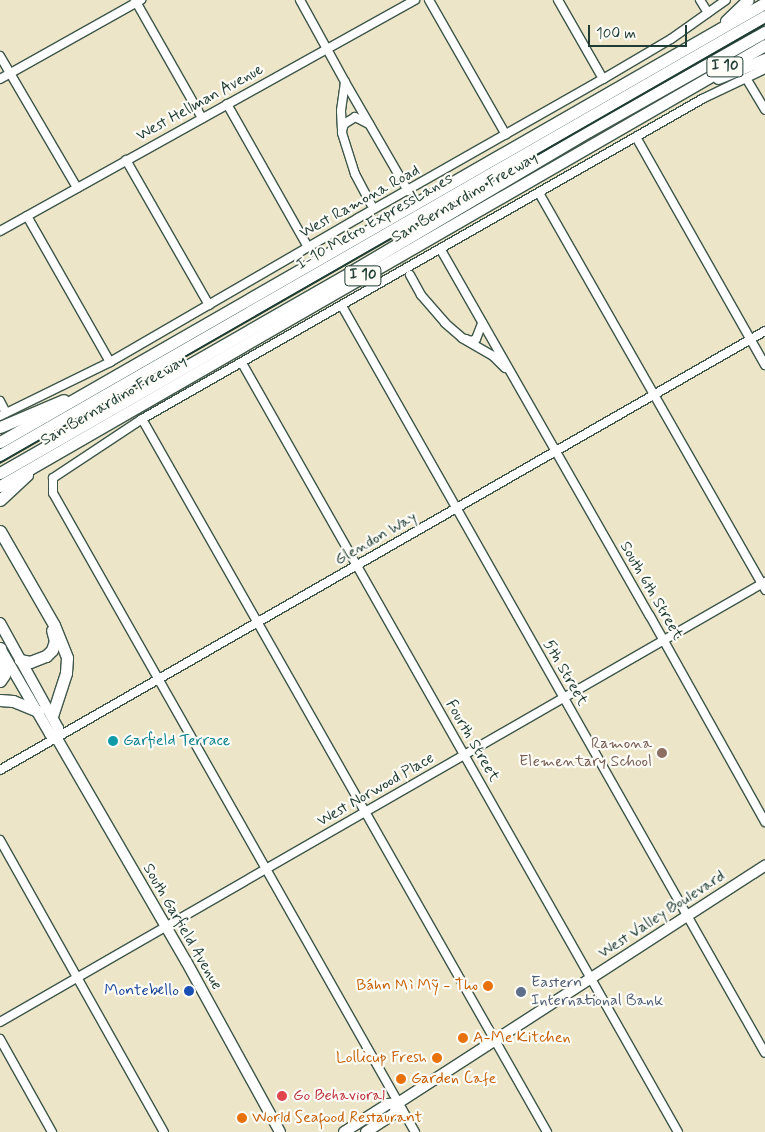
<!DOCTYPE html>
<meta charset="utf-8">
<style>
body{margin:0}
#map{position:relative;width:765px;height:1132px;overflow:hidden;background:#ece5c7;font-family:Mynerve,sans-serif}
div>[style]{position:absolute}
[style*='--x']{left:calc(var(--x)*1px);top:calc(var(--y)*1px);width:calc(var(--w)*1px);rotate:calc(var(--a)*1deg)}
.minor-tunnel>*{height:8px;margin-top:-4px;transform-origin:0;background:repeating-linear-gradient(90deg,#c3c3aa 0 8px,transparent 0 12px)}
.roads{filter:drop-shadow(1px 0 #3e564a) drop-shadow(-1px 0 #3e564a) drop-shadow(0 1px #3e564a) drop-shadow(0 -1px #3e564a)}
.minor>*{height:8px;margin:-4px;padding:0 4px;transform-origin:4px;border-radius:4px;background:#fff}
.major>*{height:10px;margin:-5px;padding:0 5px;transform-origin:5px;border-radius:5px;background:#fff}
.highway>*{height:11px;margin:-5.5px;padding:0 5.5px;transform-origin:5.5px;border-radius:5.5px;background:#fff}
.rail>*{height:2px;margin:-1px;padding:0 1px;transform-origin:1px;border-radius:1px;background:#1f3d34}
.dots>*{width:14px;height:14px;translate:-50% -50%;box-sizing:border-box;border:2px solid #fdfcf7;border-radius:50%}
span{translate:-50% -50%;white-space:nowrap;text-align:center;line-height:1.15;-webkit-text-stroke:4.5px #fdfcf7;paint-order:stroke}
.shield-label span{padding:1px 4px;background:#fdfcf7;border:1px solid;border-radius:4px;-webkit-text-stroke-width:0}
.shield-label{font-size:15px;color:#1f3d34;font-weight:700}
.street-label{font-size:16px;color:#1f3d34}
.culture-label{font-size:16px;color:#0d838f}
.left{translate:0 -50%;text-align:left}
.education-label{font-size:16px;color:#785e54}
.right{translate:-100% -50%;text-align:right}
.service-label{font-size:16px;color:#4e5e75}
.food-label{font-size:16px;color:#c56008}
.transit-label{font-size:16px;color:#164399}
.health-label{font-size:16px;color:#be3a42}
.scale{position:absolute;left:588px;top:25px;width:99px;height:22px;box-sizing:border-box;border:2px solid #1f3d34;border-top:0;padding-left:6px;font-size:15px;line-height:18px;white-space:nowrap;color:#1f3d34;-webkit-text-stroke:4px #fdfcf7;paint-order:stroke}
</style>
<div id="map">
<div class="minor-tunnel">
<i style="--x:371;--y:204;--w:81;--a:61.2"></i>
</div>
<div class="roads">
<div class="minor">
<i style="--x:135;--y:0;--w:136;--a:60.4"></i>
<i style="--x:300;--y:0;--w:94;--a:61.2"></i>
<i style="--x:345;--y:82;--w:29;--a:98"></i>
<i style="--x:341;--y:111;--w:22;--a:87"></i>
<i style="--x:342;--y:133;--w:43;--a:72.4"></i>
<i style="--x:355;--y:174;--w:34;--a:62"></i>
<i style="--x:429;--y:0;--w:155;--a:60.3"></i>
<i style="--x:558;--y:0;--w:91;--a:60.3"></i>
<i style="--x:700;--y:0;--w:15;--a:58"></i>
<i style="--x:0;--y:56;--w:153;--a:59.7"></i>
<i style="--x:746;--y:78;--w:37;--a:59"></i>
<i style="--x:0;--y:79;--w:162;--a:-29.3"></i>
<i style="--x:345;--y:82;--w:126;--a:60"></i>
<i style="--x:227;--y:104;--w:164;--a:60.5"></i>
<i style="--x:342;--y:131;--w:7;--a:-74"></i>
<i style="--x:344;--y:124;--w:13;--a:-32"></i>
<i style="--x:355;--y:117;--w:16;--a:27"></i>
<i style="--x:636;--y:137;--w:262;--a:60.5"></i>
<i style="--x:126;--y:160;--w:167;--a:60.2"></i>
<i style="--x:539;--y:193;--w:457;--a:60.3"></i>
<i style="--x:27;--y:216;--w:168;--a:60.4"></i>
<i style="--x:0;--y:231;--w:475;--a:-29.1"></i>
<i style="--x:441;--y:250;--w:421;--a:60.3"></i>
<i style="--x:650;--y:616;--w:236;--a:60.8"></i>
<i style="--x:410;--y:275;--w:23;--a:61"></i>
<i style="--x:421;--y:295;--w:37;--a:49"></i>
<i style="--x:445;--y:323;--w:23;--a:41"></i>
<i style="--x:462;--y:338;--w:36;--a:30"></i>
<i style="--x:493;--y:356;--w:17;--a:45"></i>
<i style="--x:342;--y:306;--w:858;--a:60.48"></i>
<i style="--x:466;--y:339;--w:5;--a:22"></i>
<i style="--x:471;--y:341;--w:5;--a:-22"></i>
<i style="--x:476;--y:339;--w:17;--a:-69"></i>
<i style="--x:242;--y:363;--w:884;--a:60.45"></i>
<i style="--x:0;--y:401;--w:13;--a:63"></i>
<i style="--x:0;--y:416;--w:123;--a:-26.1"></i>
<i style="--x:110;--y:362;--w:287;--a:-30.1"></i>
<i style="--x:358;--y:218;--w:282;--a:-29.6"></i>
<i style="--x:603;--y:79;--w:79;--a:-30.5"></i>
<i style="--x:671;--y:39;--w:67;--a:-35.3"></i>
<i style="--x:142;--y:419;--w:820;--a:60.4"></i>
<i style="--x:0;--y:770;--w:882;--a:-29.85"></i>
<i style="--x:0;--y:840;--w:335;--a:60.7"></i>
<i style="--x:0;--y:1022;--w:883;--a:-29.91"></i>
<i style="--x:0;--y:1039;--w:107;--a:60.8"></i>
<i style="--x:415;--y:1132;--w:734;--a:-119.53"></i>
<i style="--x:53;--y:493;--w:15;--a:-90"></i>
<i style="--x:53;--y:478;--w:107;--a:-33.5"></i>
<i style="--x:142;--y:419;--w:645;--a:-29.74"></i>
<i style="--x:702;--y:99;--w:70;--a:-25.5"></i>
</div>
<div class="major">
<i style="--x:0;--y:623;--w:120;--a:61.1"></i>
<i style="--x:58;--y:728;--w:9;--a:103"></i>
<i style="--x:0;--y:648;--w:99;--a:59.8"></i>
<i style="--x:50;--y:734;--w:7;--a:27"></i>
<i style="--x:56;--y:737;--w:259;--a:59.9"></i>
<i style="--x:186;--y:961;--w:195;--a:61.2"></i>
<i style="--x:344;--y:1132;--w:52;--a:-32.5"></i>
<i style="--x:388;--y:1104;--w:10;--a:-6"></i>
<i style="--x:398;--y:1103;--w:437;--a:-32.9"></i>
<i style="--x:366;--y:1132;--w:33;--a:-33"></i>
<i style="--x:394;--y:1114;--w:12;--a:-70"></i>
</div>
<div class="highway">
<i style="--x:726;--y:21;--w:30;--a:-44"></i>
<i style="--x:718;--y:78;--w:51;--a:-22"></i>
<i style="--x:0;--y:427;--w:69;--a:-22.9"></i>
<i style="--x:0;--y:442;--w:882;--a:-29.85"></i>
<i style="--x:0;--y:455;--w:882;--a:-29.85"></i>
<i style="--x:0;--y:473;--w:406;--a:-29.8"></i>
<i style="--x:352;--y:271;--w:275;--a:-30.6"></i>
<i style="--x:589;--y:131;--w:202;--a:-29.4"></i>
<i style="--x:0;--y:486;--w:883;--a:-29.96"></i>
<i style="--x:0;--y:500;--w:37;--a:-43"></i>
<i style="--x:0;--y:531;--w:108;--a:60.1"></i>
<i style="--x:54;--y:625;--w:35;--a:68"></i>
<i style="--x:67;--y:658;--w:15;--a:94"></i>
<i style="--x:66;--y:673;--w:45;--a:108"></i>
<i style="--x:20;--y:660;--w:10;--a:11"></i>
<i style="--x:30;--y:662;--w:17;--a:-21"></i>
<i style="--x:46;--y:656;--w:8;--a:-45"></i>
<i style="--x:52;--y:650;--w:9;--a:-72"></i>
<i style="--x:55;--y:641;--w:11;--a:-105"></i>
<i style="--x:0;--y:681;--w:7;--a:-56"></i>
<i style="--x:4;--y:675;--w:27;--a:-98"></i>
<i style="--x:0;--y:700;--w:13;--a:4"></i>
<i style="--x:13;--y:701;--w:27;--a:22"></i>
</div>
</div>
<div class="rail">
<i style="--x:0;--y:463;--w:882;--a:-29.85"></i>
</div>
<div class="dots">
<i style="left:113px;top:741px;background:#0f9aa8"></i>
<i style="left:662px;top:753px;background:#8d6e63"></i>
<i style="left:488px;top:986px;background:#e8710a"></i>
<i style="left:189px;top:991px;background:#1a4fb4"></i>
<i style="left:521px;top:992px;background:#5c6f8a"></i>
<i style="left:463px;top:1038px;background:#e8710a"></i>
<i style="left:437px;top:1058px;background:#e8710a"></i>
<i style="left:401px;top:1079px;background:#e8710a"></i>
<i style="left:282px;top:1096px;background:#e0444e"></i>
<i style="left:242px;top:1118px;background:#e8710a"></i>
</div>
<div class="shield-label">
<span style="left:725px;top:67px">I 10</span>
<span style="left:363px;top:276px">I 10</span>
</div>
<div class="street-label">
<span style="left:200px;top:103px;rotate:-29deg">West Hellman Avenue</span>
<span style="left:465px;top:198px;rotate:-30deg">San Bernardino Freeway</span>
<span style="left:360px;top:202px;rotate:-29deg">West Ramona Road</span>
<span style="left:375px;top:222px;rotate:-30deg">I-10 Metro ExpressLanes</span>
<span style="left:114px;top:401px;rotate:-30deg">San Bernardino Freeway</span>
<span style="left:376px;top:539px;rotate:-30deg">Glendon Way</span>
<span style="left:651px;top:591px;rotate:60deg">South 6th Street</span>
<span style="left:565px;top:673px;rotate:60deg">5th Street</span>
<span style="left:472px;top:741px;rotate:60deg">Fourth Street</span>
<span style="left:376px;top:790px;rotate:-30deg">West Norwood Place</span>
<span style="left:662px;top:915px;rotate:-33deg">West Valley Boulevard</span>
<span style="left:182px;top:927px;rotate:60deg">South Garfield Avenue</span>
</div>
<div class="culture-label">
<span class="left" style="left:123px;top:741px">Garfield Terrace</span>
</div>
<div class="education-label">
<span class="right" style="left:652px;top:753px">Ramona<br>Elementary School</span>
</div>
<div class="service-label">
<span class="left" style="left:531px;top:992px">Eastern<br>International Bank</span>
</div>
<div class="food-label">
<span class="right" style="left:478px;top:986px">Báhn Mì Mỹ - Tho</span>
<span class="left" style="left:473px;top:1038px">A-Me Kitchen</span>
<span class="right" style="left:427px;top:1058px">Lollicup Fresh</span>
<span class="left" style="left:411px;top:1079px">Garden Cafe</span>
<span class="left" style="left:252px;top:1118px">World Seafood Restaurant</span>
</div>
<div class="transit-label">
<span class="right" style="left:179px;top:991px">Montebello</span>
</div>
<div class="health-label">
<span class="left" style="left:293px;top:1096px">Go Behavioral</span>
</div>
<div class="scale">100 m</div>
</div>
